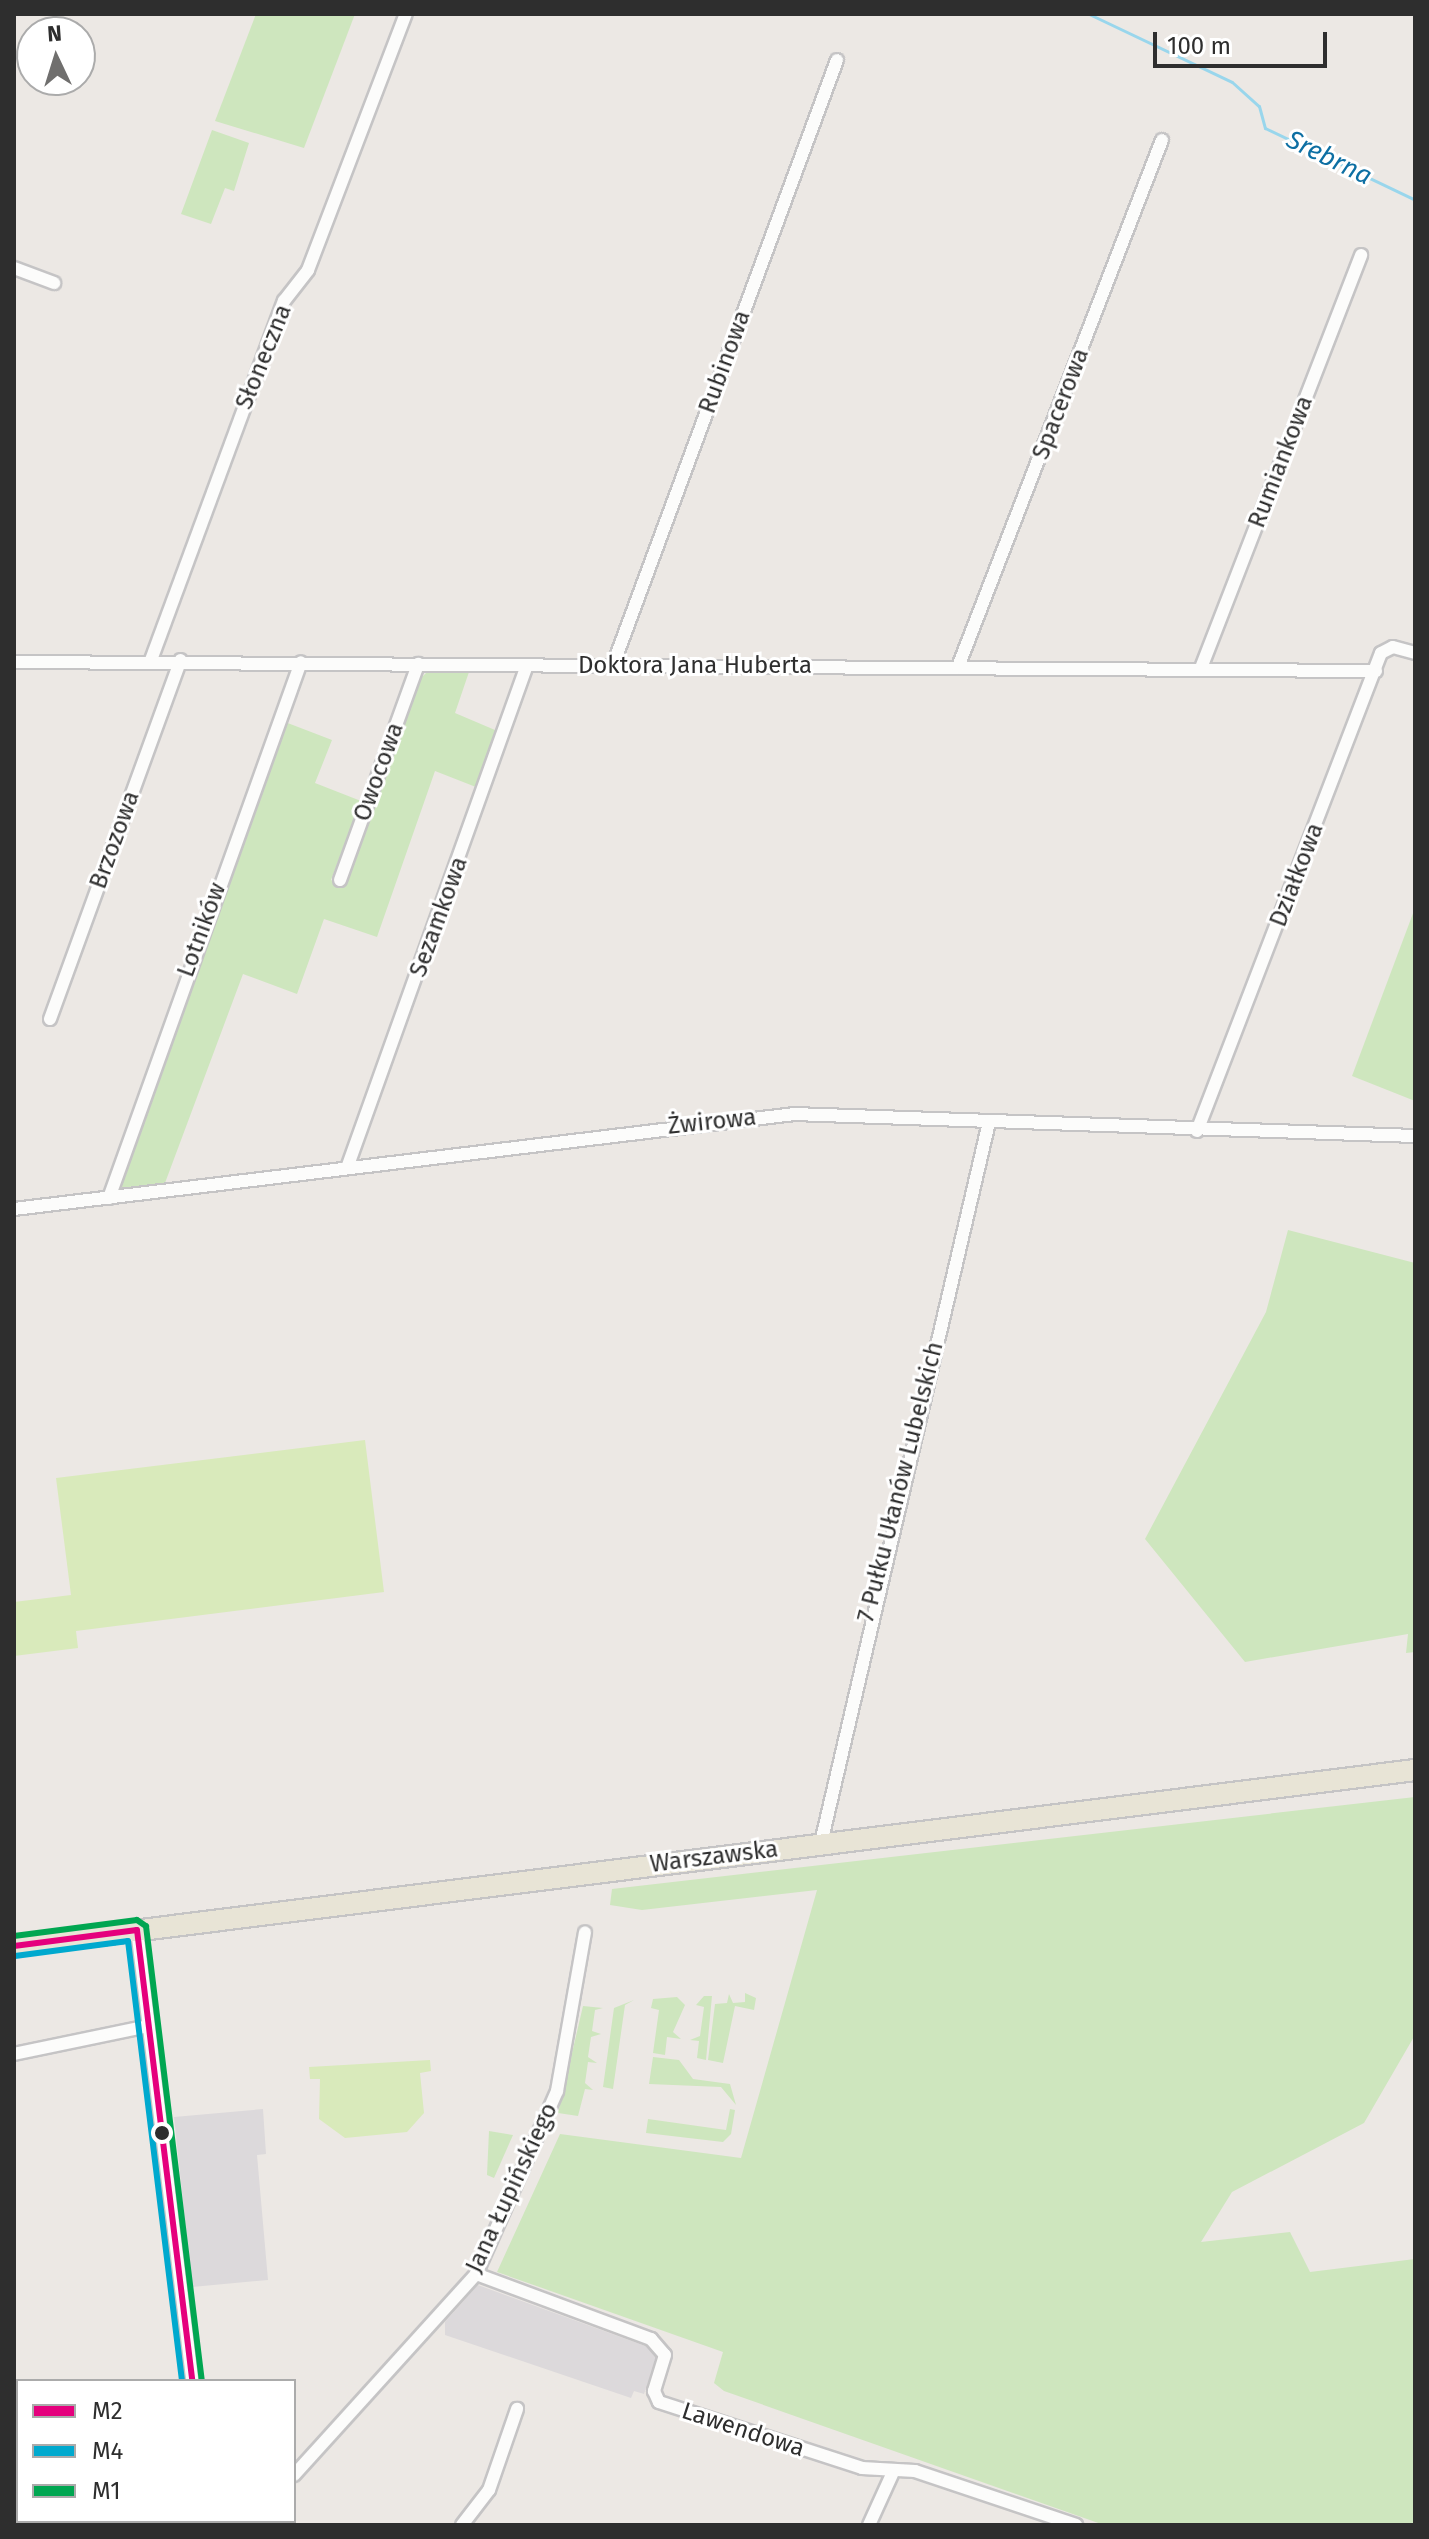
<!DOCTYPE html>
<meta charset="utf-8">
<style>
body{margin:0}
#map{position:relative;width:1429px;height:2539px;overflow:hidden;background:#ece8e4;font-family:"Fira Sans",sans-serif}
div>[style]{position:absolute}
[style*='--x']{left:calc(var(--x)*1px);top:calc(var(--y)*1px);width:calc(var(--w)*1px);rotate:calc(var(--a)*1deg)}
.industrial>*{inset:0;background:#dcd9db}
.green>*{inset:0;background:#cee6be}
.pitch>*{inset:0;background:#d9eabb}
.stream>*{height:3px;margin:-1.5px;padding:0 1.5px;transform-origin:1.5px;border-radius:1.5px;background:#99d6ec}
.roads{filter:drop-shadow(2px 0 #c5c4c5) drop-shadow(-2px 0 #c5c4c5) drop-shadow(0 2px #c5c4c5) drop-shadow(0 -2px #c5c4c5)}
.minor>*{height:12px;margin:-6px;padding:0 6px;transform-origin:6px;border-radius:6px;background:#fcfcfb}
.primary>*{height:20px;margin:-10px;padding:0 10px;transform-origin:10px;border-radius:10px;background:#e8e4d6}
.bus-1>*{height:6px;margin:-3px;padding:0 3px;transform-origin:3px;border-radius:3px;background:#e5007d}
.bus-2>*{height:6px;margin:-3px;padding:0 3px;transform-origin:3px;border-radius:3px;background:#00a9ce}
.bus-3>*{height:6px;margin:-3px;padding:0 3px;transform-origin:3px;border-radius:3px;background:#00a651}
.dots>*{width:22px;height:22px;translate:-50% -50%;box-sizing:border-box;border:4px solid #fff;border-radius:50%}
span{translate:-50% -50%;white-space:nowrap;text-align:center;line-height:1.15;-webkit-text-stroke:6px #fff;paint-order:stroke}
.street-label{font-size:24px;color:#2e2e2e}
.water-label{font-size:26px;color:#0d6fa3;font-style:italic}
.frame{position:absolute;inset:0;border:16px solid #2e2e2e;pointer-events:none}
.legend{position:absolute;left:16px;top:2379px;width:280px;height:144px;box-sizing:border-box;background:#fff;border:2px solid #ababab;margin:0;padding:10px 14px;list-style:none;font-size:24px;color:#2e2e2e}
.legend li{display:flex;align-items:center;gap:16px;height:40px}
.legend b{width:40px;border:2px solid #ababab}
.north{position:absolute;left:16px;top:16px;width:80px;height:80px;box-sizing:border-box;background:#fff;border:2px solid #ababab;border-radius:50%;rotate:356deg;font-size:22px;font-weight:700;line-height:32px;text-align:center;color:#2e2e2e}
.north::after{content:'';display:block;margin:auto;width:28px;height:36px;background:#706f6e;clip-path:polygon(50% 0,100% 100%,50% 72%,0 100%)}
.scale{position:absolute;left:1153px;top:32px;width:174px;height:36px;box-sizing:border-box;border:4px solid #2e2e2e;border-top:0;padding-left:10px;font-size:24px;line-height:28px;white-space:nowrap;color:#2e2e2e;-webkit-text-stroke:6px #fff;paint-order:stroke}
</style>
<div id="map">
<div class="industrial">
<i style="clip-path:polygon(263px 2109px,266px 2154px,257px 2155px,268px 2280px,192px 2287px,174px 2117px)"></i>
<i style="clip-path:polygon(478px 2285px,659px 2351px,644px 2394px,634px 2391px,631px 2398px,445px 2335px,445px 2322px)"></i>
</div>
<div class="green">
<i style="clip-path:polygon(256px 14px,355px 14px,304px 148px,215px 121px)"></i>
<i style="clip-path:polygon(212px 130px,249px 143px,234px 191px,225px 188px,211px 224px,181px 214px)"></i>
<i style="clip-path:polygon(470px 669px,455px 713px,502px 733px,481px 789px,435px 771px,377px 937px,324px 919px,297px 994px,243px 974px,165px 1183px,121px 1188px,116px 1181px,285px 722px,332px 740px,315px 783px,361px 801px,331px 880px,344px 886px,422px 677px,429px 670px)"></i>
<i style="clip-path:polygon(1415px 908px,1415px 1101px,1352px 1076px)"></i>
<i style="clip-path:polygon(1288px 1230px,1415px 1263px,1415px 1652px,1406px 1653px,1408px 1634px,1245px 1662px,1145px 1539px,1266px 1312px)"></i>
<i style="clip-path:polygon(1415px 1797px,1415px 2035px,1364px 2123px,1232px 2192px,1201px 2242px,1290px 2232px,1310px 2272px,1415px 2259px,1415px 2525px,1104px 2525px,724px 2391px,714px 2383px,723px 2352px,497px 2272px,560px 2134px,741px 2158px,817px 1890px,642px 1910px,610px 1905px,612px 1889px)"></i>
<i style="clip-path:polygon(745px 1993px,756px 1998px,754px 2010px,735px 2006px,723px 2063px,708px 2060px,715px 2004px,727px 2003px,729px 1994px,733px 2003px,745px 2002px)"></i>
<i style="clip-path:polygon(704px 1996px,712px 1996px,706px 2060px,697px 2058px,699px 2041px,690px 2040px,700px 2036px,704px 2007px,696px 2005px)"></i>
<i style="clip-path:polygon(677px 1997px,685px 2005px,673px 2032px,681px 2039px,667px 2037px,665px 2055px,653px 2053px,659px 2010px,651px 2008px,653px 1999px)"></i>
<i style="clip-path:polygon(634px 2000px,625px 2005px,613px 2089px,603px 2087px,614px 2008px)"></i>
<i style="clip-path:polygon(583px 2006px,603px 2008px,595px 2010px,592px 2031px,601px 2034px,591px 2037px,588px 2057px,597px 2063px,588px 2062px,585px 2083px,593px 2090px,585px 2089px,578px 2116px,558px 2113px)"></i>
<i style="clip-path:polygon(653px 2057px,679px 2060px,693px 2079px,730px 2084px,736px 2105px,721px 2087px,649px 2084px)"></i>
<i style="clip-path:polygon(730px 2109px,735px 2110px,731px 2134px,723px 2142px,646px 2133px,648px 2119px,726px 2130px)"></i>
<i style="clip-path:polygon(489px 2131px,513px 2135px,494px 2178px,487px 2175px)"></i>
</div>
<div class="pitch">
<i style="clip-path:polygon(365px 1440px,384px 1592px,76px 1631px,78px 1648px,14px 1656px,14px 1602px,71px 1595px,56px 1478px)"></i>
<i style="clip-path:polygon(430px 2060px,431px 2071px,420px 2073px,424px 2113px,407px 2132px,345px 2138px,319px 2119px,320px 2079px,310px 2079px,309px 2067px)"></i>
</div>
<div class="stream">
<i style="--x:1089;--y:14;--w:158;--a:25.4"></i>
<i style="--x:1232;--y:82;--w:36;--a:42"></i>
<i style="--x:1259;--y:106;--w:23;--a:75"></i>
<i style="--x:1265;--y:128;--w:166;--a:25.6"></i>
</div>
<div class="roads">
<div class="minor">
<i style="--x:14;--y:268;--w:43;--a:20.6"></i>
<i style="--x:151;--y:660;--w:383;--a:-69.7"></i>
<i style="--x:284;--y:301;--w:39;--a:-52"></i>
<i style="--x:308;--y:270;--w:274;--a:-69.1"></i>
<i style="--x:14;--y:662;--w:1362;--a:0.38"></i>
<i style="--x:613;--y:665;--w:645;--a:-69.68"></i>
<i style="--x:958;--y:667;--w:565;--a:-68.84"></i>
<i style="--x:1201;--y:668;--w:443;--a:-68.8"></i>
<i style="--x:340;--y:880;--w:230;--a:-70.1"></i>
<i style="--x:50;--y:1019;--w:382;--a:-70"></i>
<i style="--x:1197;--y:1131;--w:512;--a:-68.95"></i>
<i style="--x:1381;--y:653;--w:13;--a:-27"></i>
<i style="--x:1393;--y:647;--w:23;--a:15"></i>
<i style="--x:347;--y:1168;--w:534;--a:-70.31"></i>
<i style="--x:109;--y:1198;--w:569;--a:-70.29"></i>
<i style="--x:14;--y:1209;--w:786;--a:-6.94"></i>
<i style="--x:794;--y:1114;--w:621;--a:2.03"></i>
<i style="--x:821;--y:1843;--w:740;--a:-76.88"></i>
<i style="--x:137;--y:1930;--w:454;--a:83"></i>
<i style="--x:14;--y:2054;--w:137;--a:-11.8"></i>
<i style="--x:476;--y:2274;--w:187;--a:20.4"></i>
<i style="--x:651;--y:2339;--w:21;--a:49"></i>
<i style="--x:665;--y:2355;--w:38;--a:107"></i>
<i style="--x:654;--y:2391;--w:12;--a:66"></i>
<i style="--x:659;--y:2402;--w:213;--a:18"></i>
<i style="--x:862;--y:2468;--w:53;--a:3.2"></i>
<i style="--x:915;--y:2471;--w:170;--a:18.5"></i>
<i style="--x:294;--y:2475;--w:271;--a:-47.8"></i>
<i style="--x:476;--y:2274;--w:200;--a:-66.1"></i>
<i style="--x:557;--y:2091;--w:161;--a:-80"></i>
<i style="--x:209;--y:2521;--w:4;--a:90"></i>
<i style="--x:243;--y:2525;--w:6;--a:-39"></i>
<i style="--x:462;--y:2525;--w:44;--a:-52.4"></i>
<i style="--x:489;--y:2490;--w:86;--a:-70.9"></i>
<i style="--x:869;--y:2525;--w:58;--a:-65.6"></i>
</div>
<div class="primary">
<i style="--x:14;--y:1946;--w:1412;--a:-7.16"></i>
</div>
</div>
<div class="bus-1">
<i style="--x:14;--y:1946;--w:124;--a:-7.4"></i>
<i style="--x:137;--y:1930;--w:454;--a:83"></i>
</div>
<div class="bus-2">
<i style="--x:15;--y:1956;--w:114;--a:-7.6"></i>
<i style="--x:128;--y:1941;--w:443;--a:83"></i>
</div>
<div class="bus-3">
<i style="--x:14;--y:1936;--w:124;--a:-7.4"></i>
<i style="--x:137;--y:1920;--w:11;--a:34"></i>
<i style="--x:146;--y:1926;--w:457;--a:83"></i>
</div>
<div class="dots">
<i style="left:162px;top:2133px;background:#2e2e2e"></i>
</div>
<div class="street-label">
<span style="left:264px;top:357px;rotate:-68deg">Słoneczna</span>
<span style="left:725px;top:362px;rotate:-70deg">Rubinowa</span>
<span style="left:1061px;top:404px;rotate:-69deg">Spacerowa</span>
<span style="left:1281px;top:462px;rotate:-69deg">Rumiankowa</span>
<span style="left:695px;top:666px">Doktora Jana Huberta</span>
<span style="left:379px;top:772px;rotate:-70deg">Owocowa</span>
<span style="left:115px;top:840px;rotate:-70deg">Brzozowa</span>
<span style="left:1297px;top:875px;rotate:-69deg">Działkowa</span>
<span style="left:439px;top:917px;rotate:-70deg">Sezamkowa</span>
<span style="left:202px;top:930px;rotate:-70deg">Lotników</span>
<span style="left:712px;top:1122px;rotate:-6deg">Żwirowa</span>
<span style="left:901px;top:1482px;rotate:-76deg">7 Pułku Ułanów Lubelskich</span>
<span style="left:714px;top:1857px;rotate:-7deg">Warszawska</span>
<span style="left:512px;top:2188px;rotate:-65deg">Jana Łupińskiego</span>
<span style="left:743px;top:2430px;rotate:18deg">Lawendowa</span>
</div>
<div class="water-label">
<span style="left:1329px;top:158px;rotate:26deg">Srebrna</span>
</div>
<div class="frame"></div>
<ul class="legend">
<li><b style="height:10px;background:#e5007d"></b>M2</li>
<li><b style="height:10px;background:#00a9ce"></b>M4</li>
<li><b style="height:10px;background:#00a651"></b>M1</li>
</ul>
<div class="north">N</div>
<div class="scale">100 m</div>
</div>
